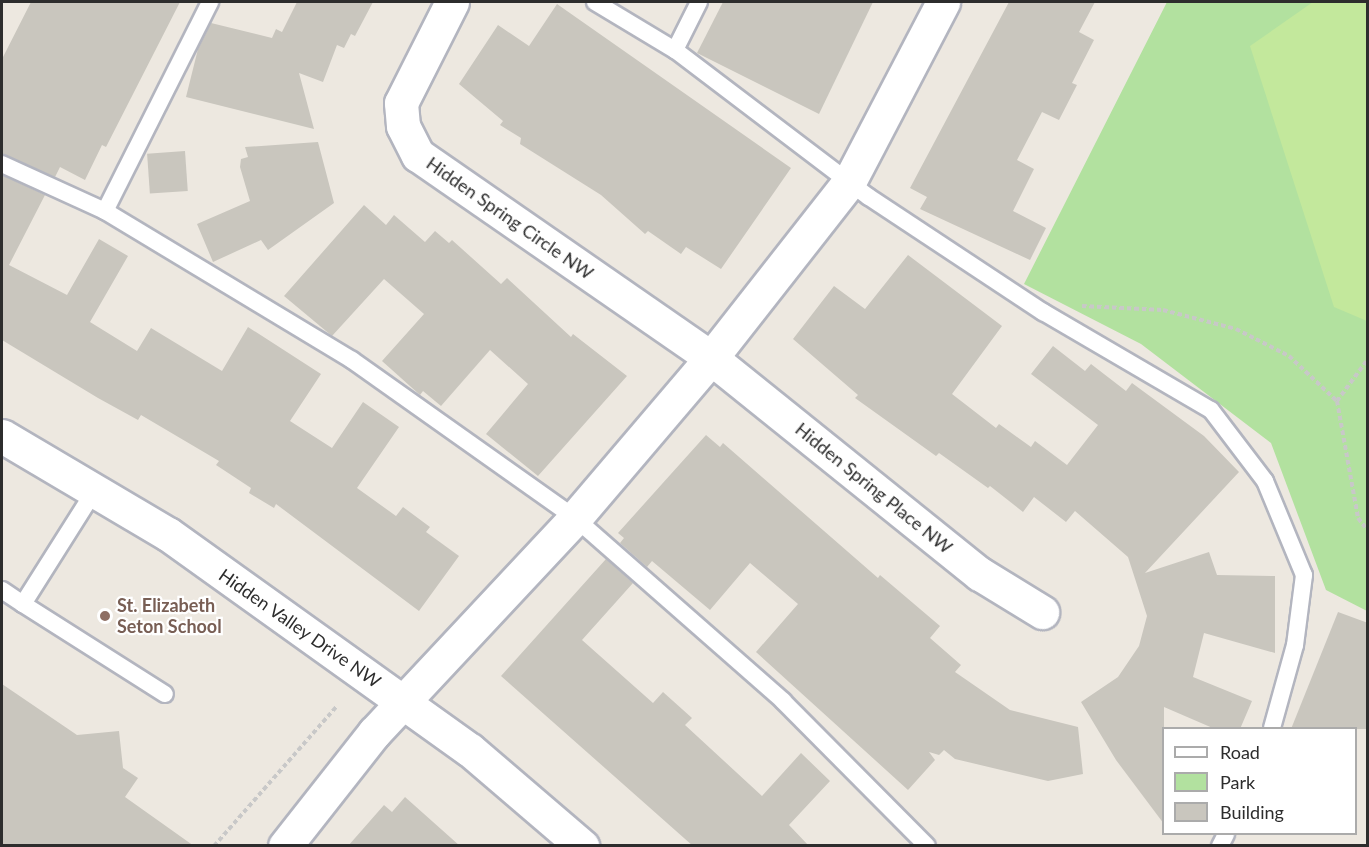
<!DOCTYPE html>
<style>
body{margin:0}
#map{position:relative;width:1369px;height:847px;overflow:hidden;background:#ede8e0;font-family:Lato,sans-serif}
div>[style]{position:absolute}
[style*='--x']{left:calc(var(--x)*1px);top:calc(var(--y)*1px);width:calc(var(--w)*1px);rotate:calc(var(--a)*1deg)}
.green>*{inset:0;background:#b2e19f}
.pitch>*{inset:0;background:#c3e89c}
.building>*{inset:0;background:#c9c6be;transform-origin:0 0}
.path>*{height:4px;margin-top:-2px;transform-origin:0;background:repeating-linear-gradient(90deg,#c8c8c8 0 4.5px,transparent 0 7.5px)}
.roads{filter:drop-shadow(2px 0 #b3b5bf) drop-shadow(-2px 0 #b3b5bf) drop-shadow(0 2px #b3b5bf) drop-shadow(0 -2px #b3b5bf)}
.service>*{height:16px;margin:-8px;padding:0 8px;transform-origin:8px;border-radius:8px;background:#fff}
.minor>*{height:33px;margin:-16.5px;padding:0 16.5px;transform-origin:16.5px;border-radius:16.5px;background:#fff}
.tertiary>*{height:33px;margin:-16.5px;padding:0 16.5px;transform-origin:16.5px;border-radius:16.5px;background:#fff}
.dots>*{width:16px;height:16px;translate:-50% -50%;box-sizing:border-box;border:3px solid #fff;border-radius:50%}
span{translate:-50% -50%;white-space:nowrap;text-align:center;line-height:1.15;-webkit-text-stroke:4.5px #fff;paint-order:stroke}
.street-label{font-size:18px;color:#2d2d2d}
.education-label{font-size:18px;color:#785e54;font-weight:700}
.left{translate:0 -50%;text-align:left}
.frame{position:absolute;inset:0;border:3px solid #2d2d2d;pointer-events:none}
.legend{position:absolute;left:1162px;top:727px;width:195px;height:108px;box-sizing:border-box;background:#fff;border:2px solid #ababab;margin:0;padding:8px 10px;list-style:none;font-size:18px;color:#2d2d2d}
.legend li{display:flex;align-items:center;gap:12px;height:30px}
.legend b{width:30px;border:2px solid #ababab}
</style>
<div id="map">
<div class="green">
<i style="clip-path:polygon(1167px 2px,1367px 2px,1367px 611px,1326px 590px,1271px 443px,1141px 344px,1024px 284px)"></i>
</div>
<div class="pitch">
<i style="clip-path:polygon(1313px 2px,1367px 2px,1367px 321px,1334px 307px,1250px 46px)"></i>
</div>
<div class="building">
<i style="clip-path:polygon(31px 2px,180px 2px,106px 147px,102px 145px,85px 180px,60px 167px,55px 177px,2px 154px,2px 59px)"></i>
<i style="clip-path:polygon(297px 2px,373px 2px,355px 36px,351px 34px,344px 48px,337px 45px,323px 82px,299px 73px,314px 129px,186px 97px,198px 49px,211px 23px,272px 38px,276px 29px,282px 32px)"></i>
<i style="clip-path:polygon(723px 2px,873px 2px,819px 114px,697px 53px)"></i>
<i style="clip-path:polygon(1009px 2px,1095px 2px,1079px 32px,1094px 40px,1072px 83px,1077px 85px,1059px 120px,1042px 112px,1017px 160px,1034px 169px,1013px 211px,1046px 228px,1030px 260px,920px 209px,927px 197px,910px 188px)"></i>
<i style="clip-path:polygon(557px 4px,791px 168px,721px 269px,686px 247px,681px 254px,648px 231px,645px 234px,601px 195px,520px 144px,521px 138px,500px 125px,503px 121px,459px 84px,498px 25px,529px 46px)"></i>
<i style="clip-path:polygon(318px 142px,334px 203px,268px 250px,261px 240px,213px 262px,197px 224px,250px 201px,240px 167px,241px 159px,248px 157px,245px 147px)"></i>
<i style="left:185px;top:151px;width:40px;height:38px;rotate:86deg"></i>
<i style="clip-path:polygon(2px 175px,45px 195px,9px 265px,67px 295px,99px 239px,128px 256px,90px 322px,137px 351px,151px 328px,222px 371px,248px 327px,321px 374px,290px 421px,332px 448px,363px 402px,399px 427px,357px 488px,396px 516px,403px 507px,430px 527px,426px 532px,459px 556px,419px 611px,276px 504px,274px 508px,249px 493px,251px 488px,216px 465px,219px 461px,141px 415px,138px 420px,98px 398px,2px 340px)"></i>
<i style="clip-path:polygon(364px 205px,386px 225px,394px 215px,425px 242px,435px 231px,449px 243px,452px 240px,501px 284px,507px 278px,571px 337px,573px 334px,627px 376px,538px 476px,486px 434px,528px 384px,490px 350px,441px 406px,423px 391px,420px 395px,382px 361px,424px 314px,384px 279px,332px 336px,284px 296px)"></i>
<i style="clip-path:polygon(908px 255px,1002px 326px,952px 394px,996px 428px,999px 424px,1031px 447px,1035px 441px,1067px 465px,1098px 425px,1031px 374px,1053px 346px,1085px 371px,1091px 364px,1126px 391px,1132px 383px,1204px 436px,1239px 472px,1145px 573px,1209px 552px,1217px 575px,1275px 576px,1275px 653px,1204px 633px,1193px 677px,1252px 701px,1240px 729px,1215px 729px,1164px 707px,1164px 824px,1116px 760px,1081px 702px,1118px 677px,1139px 646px,1147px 616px,1128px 557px,1075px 511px,1066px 522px,1034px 497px,1023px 512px,990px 486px,988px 488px,939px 453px,936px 456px,855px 398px,858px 395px,793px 339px,834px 286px,865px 309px)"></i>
<i style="clip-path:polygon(706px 435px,720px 447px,723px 443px,878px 578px,880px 575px,940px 626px,930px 638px,961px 665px,955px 672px,1010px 710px,1078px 727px,1083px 774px,1048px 781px,955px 759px,944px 750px,939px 755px,929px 752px,935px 760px,908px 790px,756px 652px,798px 604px,750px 563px,710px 610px,652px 561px,647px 567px,620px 543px,624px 538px,618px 533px)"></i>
<i style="clip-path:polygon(606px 559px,633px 583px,582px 640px,653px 703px,663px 692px,692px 718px,685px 725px,762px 796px,801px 753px,830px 781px,789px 825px,809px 846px,693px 846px,501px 676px)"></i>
<i style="clip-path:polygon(1338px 612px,1368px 623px,1368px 729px,1291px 729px)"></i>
<i style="clip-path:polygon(2px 684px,77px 735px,119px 731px,123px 768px,138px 778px,125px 797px,194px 846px,2px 846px)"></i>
<i style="clip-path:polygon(405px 797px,460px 846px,348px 846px,384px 805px,392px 812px)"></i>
</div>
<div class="path">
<i style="--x:1082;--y:306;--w:81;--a:2.8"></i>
<i style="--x:1163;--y:310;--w:75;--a:14.6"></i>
<i style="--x:1236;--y:329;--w:59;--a:27"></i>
<i style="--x:1289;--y:356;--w:66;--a:43.2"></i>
<i style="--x:1337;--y:401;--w:119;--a:79.8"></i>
<i style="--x:1358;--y:518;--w:16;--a:52"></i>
<i style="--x:1337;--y:401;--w:52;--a:-53.6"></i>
<i style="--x:214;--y:846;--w:185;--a:-48.7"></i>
</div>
<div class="roads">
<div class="service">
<i style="--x:595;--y:2;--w:93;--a:31"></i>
<i style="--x:675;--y:50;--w:243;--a:37.2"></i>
<i style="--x:869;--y:197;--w:209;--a:33.5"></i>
<i style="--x:1043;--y:312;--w:194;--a:30.3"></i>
<i style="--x:1211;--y:410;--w:89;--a:52.7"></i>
<i style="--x:1265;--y:481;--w:102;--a:67.5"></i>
<i style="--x:1304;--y:575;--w:71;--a:97.3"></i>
<i style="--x:1295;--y:645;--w:86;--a:105.5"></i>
<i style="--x:675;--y:50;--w:54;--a:-63.4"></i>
<i style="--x:2;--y:164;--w:113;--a:24.5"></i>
<i style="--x:105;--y:211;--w:288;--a:31.1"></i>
<i style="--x:352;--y:360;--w:273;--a:35.3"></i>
<i style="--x:575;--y:518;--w:277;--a:41.3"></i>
<i style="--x:783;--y:701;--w:204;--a:45.2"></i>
<i style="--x:105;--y:211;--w:234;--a:-63.3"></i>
<i style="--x:95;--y:490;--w:135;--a:122.3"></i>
<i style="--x:23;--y:604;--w:168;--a:32.4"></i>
<i style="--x:2;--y:590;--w:25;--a:34"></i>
<i style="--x:1220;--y:846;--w:13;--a:-63"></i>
</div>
<div class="minor">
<i style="--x:452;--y:2;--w:113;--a:116.8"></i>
<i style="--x:401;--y:103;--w:23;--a:85"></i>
<i style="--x:403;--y:126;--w:33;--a:63"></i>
<i style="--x:418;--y:155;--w:356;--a:34.7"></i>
<i style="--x:711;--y:358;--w:345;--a:38.8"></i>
<i style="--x:980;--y:574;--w:73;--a:31.5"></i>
<i style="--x:285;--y:846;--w:144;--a:-51.8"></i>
<i style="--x:374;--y:733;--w:294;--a:-46.9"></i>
<i style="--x:575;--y:518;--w:210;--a:-49.6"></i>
<i style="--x:711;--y:358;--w:224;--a:-51.9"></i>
<i style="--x:849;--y:182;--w:203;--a:-62.4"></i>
</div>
<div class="tertiary">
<i style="--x:2;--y:436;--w:193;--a:30.6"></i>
<i style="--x:168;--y:534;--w:371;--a:35.6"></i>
<i style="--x:470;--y:750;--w:148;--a:40.6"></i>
</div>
</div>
<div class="dots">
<i style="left:105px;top:616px;background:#8d6e63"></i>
</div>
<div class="street-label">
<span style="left:510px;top:218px;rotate:35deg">Hidden Spring Circle NW</span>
<span style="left:874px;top:488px;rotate:39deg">Hidden Spring Place NW</span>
<span style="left:300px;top:628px;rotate:35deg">Hidden Valley Drive NW</span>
</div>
<div class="education-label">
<span class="left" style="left:117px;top:616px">St. Elizabeth<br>Seton School</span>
</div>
<div class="frame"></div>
<ul class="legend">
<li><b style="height:8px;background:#fff"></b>Road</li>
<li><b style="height:16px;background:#b2e19f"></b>Park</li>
<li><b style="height:16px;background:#c9c6be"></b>Building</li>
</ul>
</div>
